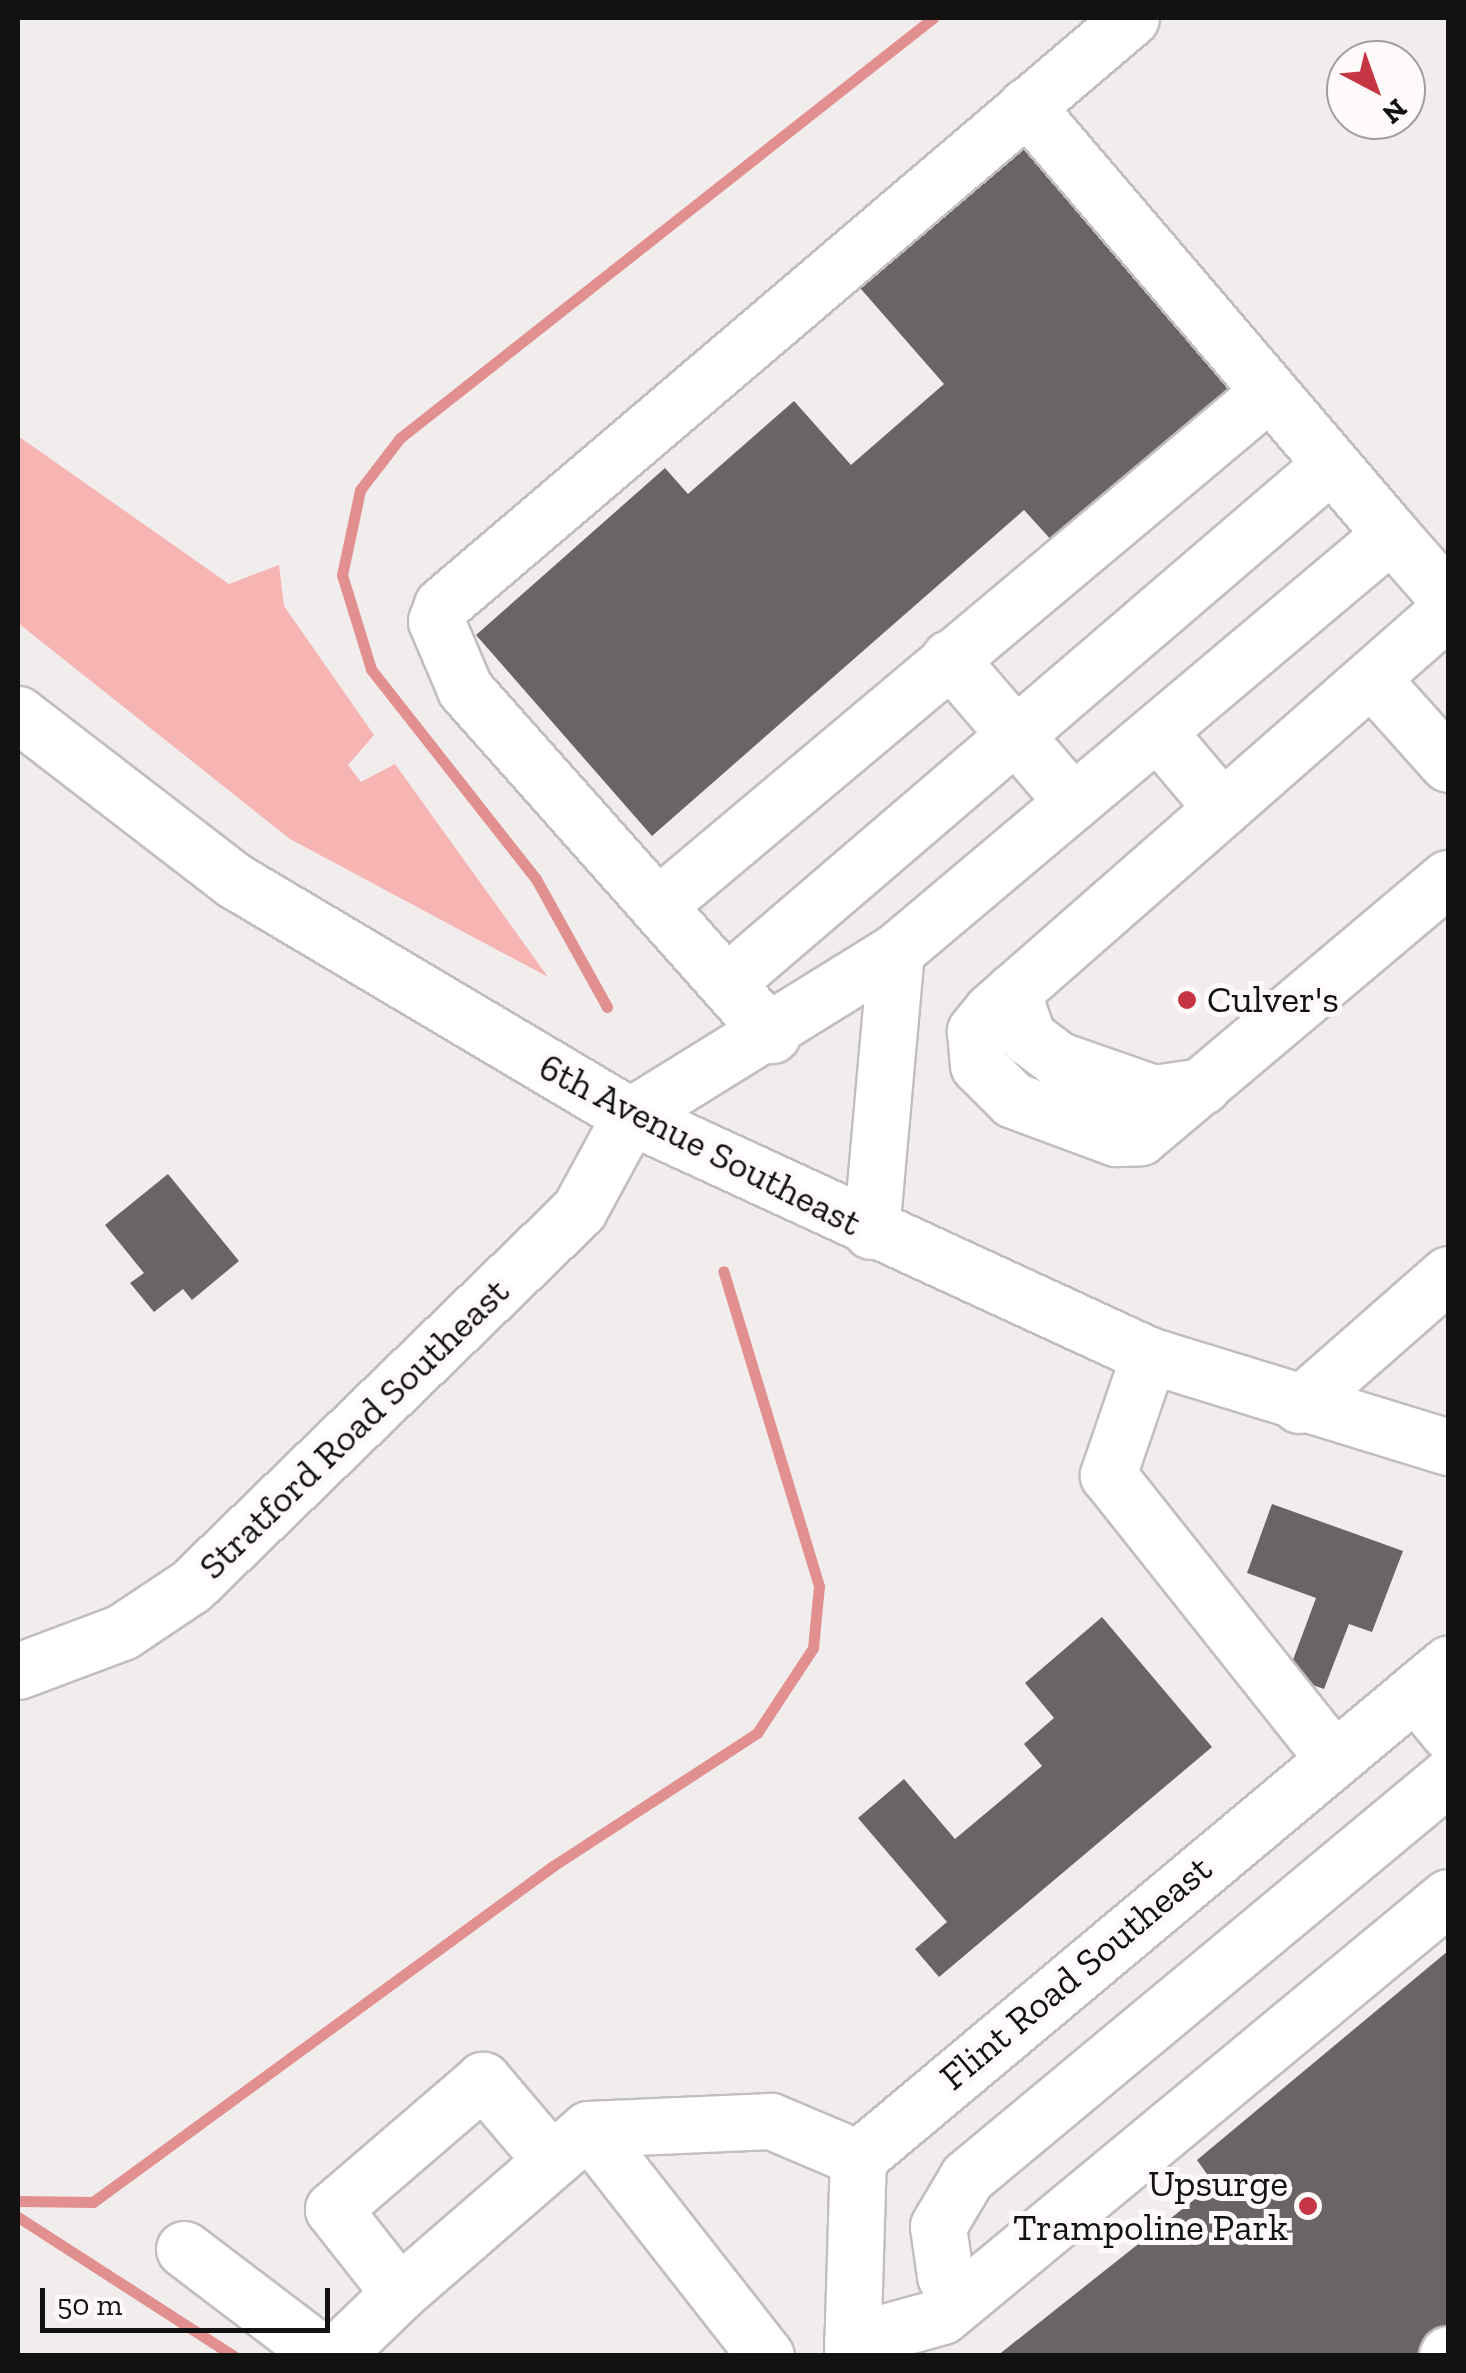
<!DOCTYPE html>
<style>
body{margin:0}
#map{position:relative;width:1466px;height:2373px;overflow:hidden;background:#f2eded;font-family:"Zilla Slab",serif}
div>[style]{position:absolute}
[style*='--x']{left:calc(var(--x)*1px);top:calc(var(--y)*1px);width:calc(var(--w)*1px);rotate:calc(var(--a)*1deg)}
.green>*{inset:0;background:#f6b4b2}
.stream>*{height:11px;margin:-5.5px;padding:0 5.5px;transform-origin:5.5px;border-radius:5.5px;background:#e1908f}
.building>*{inset:0;background:#696565}
.roads{filter:drop-shadow(2px 0 #c3bebe) drop-shadow(-2px 0 #c3bebe) drop-shadow(0 2px #c3bebe) drop-shadow(0 -2px #c3bebe)}
.minor>*{height:55px;margin:-27.5px;padding:0 27.5px;transform-origin:27.5px;border-radius:27.5px;background:#fff}
.major>*{height:55px;margin:-27.5px;padding:0 27.5px;transform-origin:27.5px;border-radius:27.5px;background:#fff}
.dots>*{width:28px;height:28px;translate:-50% -50%;box-sizing:border-box;border:5px solid #fffafa;border-radius:50%}
span{translate:-50% -50%;white-space:nowrap;text-align:center;line-height:1.15;-webkit-text-stroke:10px #fffafa;paint-order:stroke}
.poi-label{font-size:38px;color:#131212}
.left{translate:0 -50%;text-align:left}
.right{translate:-100% -50%;text-align:right}
.street-label{font-size:38px;color:#131212}
.frame{position:absolute;inset:0;border:20px solid #131212;pointer-events:none}
.north{position:absolute;left:1326px;top:40px;width:100px;height:100px;box-sizing:border-box;background:#fffafa;border:2px solid #a19d9d;border-radius:50%;rotate:139deg;font-size:28px;font-weight:700;line-height:40px;text-align:center;color:#131212}
.north::after{content:'';display:block;margin:auto;width:35px;height:45px;background:#c53543;clip-path:polygon(50% 0,100% 100%,50% 72%,0 100%)}
.scale{position:absolute;left:40px;top:2288px;width:290px;height:45px;box-sizing:border-box;border:5px solid #131212;border-top:0;padding-left:12px;font-size:30px;line-height:35px;white-space:nowrap;color:#131212;-webkit-text-stroke:8px #fffafa;paint-order:stroke}
</style>
<div id="map">
<div class="green">
<i style="clip-path:polygon(18px 436px,229px 584px,279px 565px,284px 606px,374px 735px,348px 765px,361px 782px,395px 764px,548px 977px,290px 839px,18px 623px)"></i>
</div>
<div class="stream">
<i style="--x:607;--y:1007;--w:146;--a:-119"></i>
<i style="--x:536;--y:879;--w:267;--a:-128.2"></i>
<i style="--x:371;--y:669;--w:98;--a:-107.1"></i>
<i style="--x:342;--y:575;--w:87;--a:-78"></i>
<i style="--x:360;--y:490;--w:66;--a:-52.4"></i>
<i style="--x:400;--y:438;--w:679;--a:-38.24"></i>
<i style="--x:18;--y:2201;--w:75;--a:0.8"></i>
<i style="--x:93;--y:2202;--w:570;--a:-36.15"></i>
<i style="--x:553;--y:1866;--w:244;--a:-33.1"></i>
<i style="--x:757;--y:1733;--w:102;--a:-56.6"></i>
<i style="--x:813;--y:1648;--w:62;--a:-84.5"></i>
<i style="--x:819;--y:1586;--w:329;--a:-106.9"></i>
<i style="--x:18;--y:2217;--w:257;--a:32.8"></i>
</div>
<div class="building">
<i style="clip-path:polygon(1029px 128px,1246px 375px,1054px 543px,1024px 510px,652px 836px,476px 635px,665px 468px,688px 494px,794px 401px,851px 465px,944px 384px,854px 281px)"></i>
<i style="clip-path:polygon(168px 1174px,239px 1261px,192px 1300px,183px 1289px,154px 1312px,130px 1283px,144px 1273px,105px 1225px)"></i>
<i style="clip-path:polygon(1272px 1504px,1403px 1551px,1372px 1632px,1349px 1624px,1324px 1689px,1287px 1676px,1316px 1598px,1247px 1573px)"></i>
<i style="clip-path:polygon(1102px 1617px,1212px 1747px,939px 1977px,915px 1949px,947px 1922px,858px 1818px,904px 1779px,955px 1839px,1042px 1766px,1024px 1744px,1054px 1718px,1025px 1683px)"></i>
<i style="clip-path:polygon(1448px 1951px,1448px 2331px,1418px 2356px,997px 2356px,1214px 2184px,1197px 2160px)"></i>
</div>
<div class="roads">
<div class="minor">
<i style="--x:1026;--y:106;--w:563;--a:49.54"></i>
<i style="--x:1448;--y:610;--w:608;--a:138.73"></i>
<i style="--x:991;--y:1011;--w:26;--a:129"></i>
<i style="--x:975;--y:1031;--w:34;--a:85"></i>
<i style="--x:978;--y:1065;--w:49;--a:45"></i>
<i style="--x:1013;--y:1100;--w:110;--a:20.3"></i>
<i style="--x:1116;--y:1138;--w:24;--a:-2"></i>
<i style="--x:1140;--y:1137;--w:402;--a:-40.1"></i>
<i style="--x:949;--y:658;--w:190;--a:49.3"></i>
<i style="--x:1371;--y:678;--w:115;--a:48.2"></i>
<i style="--x:1157;--y:731;--w:101;--a:49.8"></i>
<i style="--x:657;--y:906;--w:799;--a:-40.03"></i>
<i style="--x:726;--y:983;--w:797;--a:-40.62"></i>
<i style="--x:1012;--y:992;--w:48;--a:70.4"></i>
<i style="--x:1028;--y:1037;--w:39;--a:37"></i>
<i style="--x:1059;--y:1060;--w:101;--a:19.2"></i>
<i style="--x:1154;--y:1093;--w:49;--a:-8.1"></i>
<i style="--x:772;--y:1035;--w:463;--a:-131.6"></i>
<i style="--x:465;--y:689;--w:74;--a:-113.1"></i>
<i style="--x:436;--y:621;--w:17;--a:-69"></i>
<i style="--x:442;--y:605;--w:905;--a:-40.43"></i>
<i style="--x:871;--y:1231;--w:281;--a:-84.9"></i>
<i style="--x:1149;--y:1355;--w:127;--a:108.9"></i>
<i style="--x:1108;--y:1475;--w:363;--a:51.5"></i>
<i style="--x:1299;--y:1405;--w:198;--a:-41.3"></i>
<i style="--x:18;--y:1671;--w:111;--a:-20.6"></i>
<i style="--x:122;--y:1632;--w:83;--a:-33.7"></i>
<i style="--x:191;--y:1586;--w:540;--a:-44.1"></i>
<i style="--x:579;--y:1210;--w:107;--a:-61.5"></i>
<i style="--x:630;--y:1116;--w:313;--a:-31.8"></i>
<i style="--x:896;--y:951;--w:647;--a:-40.11"></i>
<i style="--x:1391;--y:534;--w:86;--a:48.8"></i>
<i style="--x:1415;--y:1692;--w:52;--a:50.5"></i>
<i style="--x:550;--y:2159;--w:104;--a:-130.3"></i>
<i style="--x:483;--y:2080;--w:198;--a:139.3"></i>
<i style="--x:333;--y:2209;--w:107;--a:51.8"></i>
<i style="--x:399;--y:2293;--w:250;--a:-40.9"></i>
<i style="--x:184;--y:2249;--w:177;--a:37.2"></i>
<i style="--x:960;--y:2301;--w:29;--a:-121"></i>
<i style="--x:945;--y:2276;--w:50;--a:-98"></i>
<i style="--x:938;--y:2226;--w:57;--a:-59.4"></i>
<i style="--x:967;--y:2177;--w:626;--a:-39.75"></i>
<i style="--x:852;--y:2341;--w:93;--a:-15.5"></i>
<i style="--x:942;--y:2316;--w:657;--a:-39.63"></i>
<i style="--x:334;--y:2356;--w:91;--a:-44.1"></i>
<i style="--x:766;--y:2356;--w:288;--a:-128.1"></i>
<i style="--x:588;--y:2129;--w:183;--a:-2.5"></i>
<i style="--x:771;--y:2121;--w:95;--a:23"></i>
<i style="--x:852;--y:2356;--w:198;--a:-88.3"></i>
<i style="--x:858;--y:2158;--w:770;--a:-39.94"></i>
<i style="--x:1447;--y:2356;--w:2;--a:-63"></i>
</div>
<div class="major">
<i style="--x:18;--y:714;--w:274;--a:37.6"></i>
<i style="--x:235;--y:881;--w:460;--a:30.7"></i>
<i style="--x:630;--y:1116;--w:571;--a:24.73"></i>
<i style="--x:1149;--y:1355;--w:313;--a:17.1"></i>
</div>
</div>
<div class="dots">
<i style="left:1187px;top:1000px;background:#c53543"></i>
<i style="left:1308px;top:2206px;background:#c53543"></i>
</div>
<div class="poi-label">
<span class="left" style="left:1207px;top:1000px">Culver's</span>
<span class="right" style="left:1288px;top:2206px">Upsurge<br>Trampoline Park</span>
</div>
<div class="street-label">
<span style="left:700px;top:1145px;rotate:27deg">6th Avenue Southeast</span>
<span style="left:354px;top:1429px;rotate:-44deg">Stratford Road Southeast</span>
<span style="left:1076px;top:1973px;rotate:-40deg">Flint Road Southeast</span>
</div>
<div class="frame"></div>
<div class="north">N</div>
<div class="scale">50 m</div>
</div>
